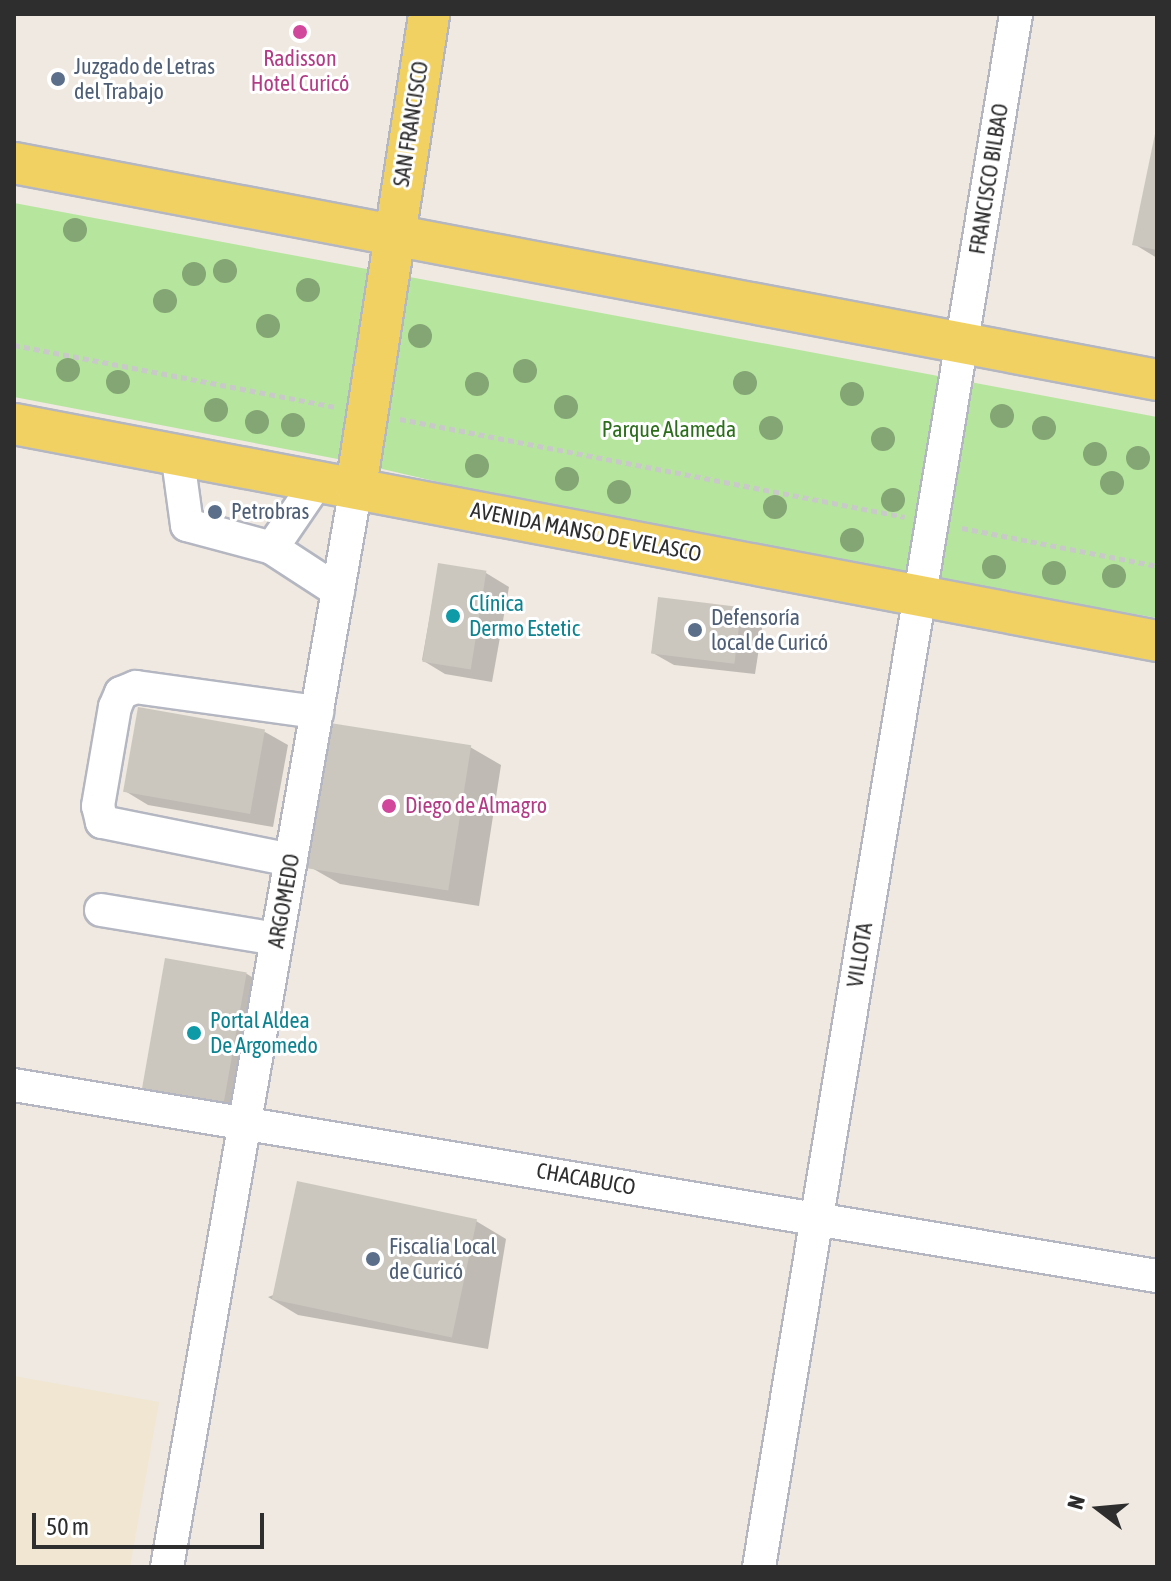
<!DOCTYPE html>
<meta charset="utf-8">
<style>
body{margin:0}
#map{position:relative;width:1171px;height:1581px;overflow:hidden;background:#efe9e1;font-family:"Asap Condensed",sans-serif}
div>[style]{position:absolute}
[style*='--x']{left:calc(var(--x)*1px);top:calc(var(--y)*1px);width:calc(var(--w)*1px);rotate:calc(var(--a)*1deg)}
.education>*{inset:0;background:#f0e6d1}
.green>*{inset:0;background:#b6e59e}
.shadow>*{inset:0;background:#0003}
.building>*{inset:0;background:#cbc7bf;transform-origin:0 0}
.path>*{height:5px;margin-top:-2.5px;transform-origin:0;background:repeating-linear-gradient(90deg,#c9c9c9 0 6px,transparent 0 10px)}
.roads{filter:drop-shadow(2px 0 #b4b7c1) drop-shadow(-2px 0 #b4b7c1) drop-shadow(0 2px #b4b7c1) drop-shadow(0 -2px #b4b7c1)}
.minor>*{height:32px;margin:-16px;padding:0 16px;transform-origin:16px;border-radius:16px;background:#fff}
.major>*{height:40px;margin:-20px;padding:0 20px;transform-origin:20px;border-radius:20px;background:#f2d163}
.trees>*{width:24px;height:24px;margin:-12px;border-radius:50%;background:#84a574}
.dots>*{width:22px;height:22px;translate:-50% -50%;box-sizing:border-box;border:4px solid #fff;border-radius:50%}
span{translate:-50% -50%;white-space:nowrap;text-align:center;line-height:1.15;-webkit-text-stroke:6px #fff;paint-order:stroke}
.hotel-label{font-size:22px;color:#b23c85}
.left{translate:0 -50%;text-align:left}
.service-label{font-size:22px;color:#4e5e75}
.street-label{font-size:22px;color:#2e2e2e}
.park-label{font-size:22px;color:#2c6e1b}
.culture-label{font-size:22px;color:#0d838f}
.frame{position:absolute;inset:0;border:16px solid #2e2e2e;pointer-events:none}
.north{position:absolute;left:1059px;top:1469px;width:80px;height:80px;-webkit-text-stroke:6px #fff;paint-order:stroke;rotate:286deg;font-size:22px;font-weight:700;line-height:32px;text-align:center;color:#2e2e2e}
.north::after{content:'';display:block;margin:auto;width:28px;height:36px;background:#2e2e2e;clip-path:polygon(50% 0,100% 100%,50% 72%,0 100%)}
.scale{position:absolute;left:32px;top:1513px;width:232px;height:36px;box-sizing:border-box;border:4px solid #2e2e2e;border-top:0;padding-left:10px;font-size:24px;line-height:28px;white-space:nowrap;color:#2e2e2e;-webkit-text-stroke:6px #fff;paint-order:stroke}
</style>
<div id="map">
<div class="education">
<i style="clip-path:polygon(14px 1376px,159px 1402px,130px 1567px,14px 1567px)"></i>
</div>
<div class="green">
<i style="clip-path:polygon(14px 203px,1157px 417px,1157px 618px,639px 529px,348px 461px,14px 397px)"></i>
</div>
<div class="shadow">
<i style="clip-path:polygon(1157px 132px,1157px 258px,1134px 244px)"></i>
<i style="clip-path:polygon(439px 565px,486px 573px,509px 587px,492px 682px,445px 674px,422px 660px)"></i>
<i style="clip-path:polygon(740px 609px,763px 622px,755px 674px,674px 665px,651px 652px)"></i>
<i style="clip-path:polygon(265px 732px,288px 745px,273px 827px,148px 805px,125px 791px)"></i>
<i style="clip-path:polygon(470px 747px,501px 765px,479px 906px,340px 884px,310px 867px)"></i>
<i style="clip-path:polygon(167px 960px,247px 974px,270px 988px,246px 1120px,166px 1105px)"></i>
<i style="clip-path:polygon(476px 1221px,506px 1239px,488px 1349px,298px 1315px,268px 1297px)"></i>
</div>
<div class="building">
<i style="clip-path:polygon(1156px 129px,1157px 129px,1157px 250px,1132px 245px)"></i>
<i style="left:438px;top:563px;width:49px;height:100px;rotate:9deg"></i>
<i style="left:658px;top:597px;width:84px;height:57px;rotate:7deg"></i>
<i style="left:138px;top:707px;width:129px;height:86px;rotate:10deg"></i>
<i style="left:330px;top:723px;width:143px;height:147px;rotate:9deg"></i>
<i style="left:165px;top:958px;width:83px;height:137px;rotate:10deg"></i>
<i style="left:297px;top:1181px;width:184px;height:121px;rotate:12deg"></i>
</div>
<div class="path">
<i style="--x:14;--y:345;--w:327;--a:10.9"></i>
<i style="--x:400;--y:419;--w:514;--a:10.98"></i>
<i style="--x:962;--y:528;--w:199;--a:11"></i>
</div>
<div class="roads">
<div class="minor">
<i style="--x:177;--y:452;--w:74;--a:82.2"></i>
<i style="--x:187;--y:525;--w:88;--a:15.1"></i>
<i style="--x:272;--y:548;--w:79;--a:33.1"></i>
<i style="--x:272;--y:548;--w:83;--a:-55.7"></i>
<i style="--x:291;--y:860;--w:193;--a:-168.6"></i>
<i style="--x:102;--y:822;--w:16;--a:-104"></i>
<i style="--x:98;--y:806;--w:100;--a:-80.3"></i>
<i style="--x:115;--y:707;--w:15;--a:-67"></i>
<i style="--x:121;--y:693;--w:16;--a:-22"></i>
<i style="--x:136;--y:687;--w:183;--a:7.9"></i>
<i style="--x:101;--y:910;--w:178;--a:9.4"></i>
<i style="--x:14;--y:1085;--w:1159;--a:9.49"></i>
<i style="--x:167;--y:1567;--w:1096;--a:-80.07"></i>
<i style="--x:759;--y:1567;--w:1574;--a:-80.6"></i>
</div>
<div class="major">
<i style="--x:14;--y:163;--w:1163;--a:10.75"></i>
<i style="--x:14;--y:424;--w:1163;--a:10.75"></i>
<i style="--x:356;--y:487;--w:479;--a:-81.2"></i>
</div>
</div>
<div class="trees">
<i style="left:75px;top:230px"></i>
<i style="left:225px;top:271px"></i>
<i style="left:194px;top:274px"></i>
<i style="left:308px;top:290px"></i>
<i style="left:165px;top:301px"></i>
<i style="left:268px;top:326px"></i>
<i style="left:420px;top:336px"></i>
<i style="left:68px;top:370px"></i>
<i style="left:525px;top:371px"></i>
<i style="left:118px;top:382px"></i>
<i style="left:745px;top:383px"></i>
<i style="left:477px;top:384px"></i>
<i style="left:852px;top:394px"></i>
<i style="left:566px;top:407px"></i>
<i style="left:216px;top:410px"></i>
<i style="left:1002px;top:416px"></i>
<i style="left:257px;top:422px"></i>
<i style="left:293px;top:425px"></i>
<i style="left:771px;top:428px"></i>
<i style="left:1044px;top:428px"></i>
<i style="left:883px;top:439px"></i>
<i style="left:1095px;top:454px"></i>
<i style="left:1138px;top:458px"></i>
<i style="left:477px;top:466px"></i>
<i style="left:567px;top:479px"></i>
<i style="left:1112px;top:483px"></i>
<i style="left:619px;top:492px"></i>
<i style="left:893px;top:500px"></i>
<i style="left:775px;top:507px"></i>
<i style="left:852px;top:540px"></i>
<i style="left:994px;top:567px"></i>
<i style="left:1054px;top:573px"></i>
<i style="left:1114px;top:576px"></i>
</div>
<div class="dots">
<i style="left:300px;top:32px;background:#d1479c"></i>
<i style="left:58px;top:79px;background:#5c6f8a"></i>
<i style="left:215px;top:512px;background:#5c6f8a"></i>
<i style="left:453px;top:616px;background:#0f9aa8"></i>
<i style="left:695px;top:630px;background:#5c6f8a"></i>
<i style="left:389px;top:806px;background:#d1479c"></i>
<i style="left:194px;top:1033px;background:#0f9aa8"></i>
<i style="left:373px;top:1259px;background:#5c6f8a"></i>
</div>
<div class="hotel-label">
<span style="left:300px;top:71px">Radisson<br>Hotel Curicó</span>
<span class="left" style="left:405px;top:806px">Diego de Almagro</span>
</div>
<div class="service-label">
<span class="left" style="left:74px;top:79px">Juzgado de Letras<br>del Trabajo</span>
<span class="left" style="left:231px;top:512px">Petrobras</span>
<span class="left" style="left:711px;top:630px">Defensoría<br>local de Curicó</span>
<span class="left" style="left:389px;top:1259px">Fiscalía Local<br>de Curicó</span>
</div>
<div class="street-label">
<span style="left:411px;top:124px;rotate:-81deg">SAN FRANCISCO</span>
<span style="left:989px;top:179px;rotate:-81deg">FRANCISCO BILBAO</span>
<span style="left:586px;top:532px;rotate:11deg">AVENIDA MANSO DE VELASCO</span>
<span style="left:284px;top:901px;rotate:-80deg">ARGOMEDO</span>
<span style="left:860px;top:955px;rotate:-81deg">VILLOTA</span>
<span style="left:586px;top:1179px;rotate:10deg">CHACABUCO</span>
</div>
<div class="park-label">
<span style="left:669px;top:430px">Parque Alameda</span>
</div>
<div class="culture-label">
<span class="left" style="left:469px;top:616px">Clínica<br>Dermo Estetic</span>
<span class="left" style="left:210px;top:1033px">Portal Aldea<br>De Argomedo</span>
</div>
<div class="frame"></div>
<div class="north">N</div>
<div class="scale">50 m</div>
</div>
